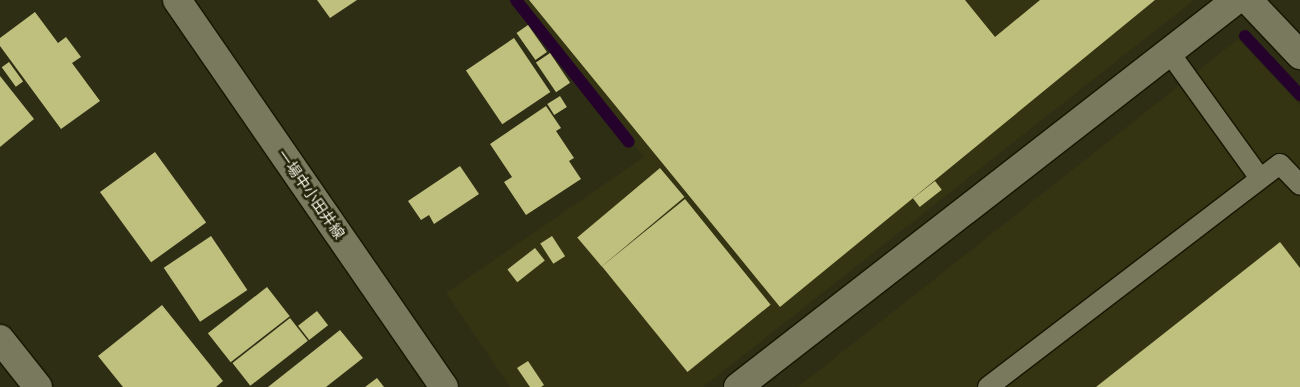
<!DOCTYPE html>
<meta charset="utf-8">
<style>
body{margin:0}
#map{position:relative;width:1300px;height:387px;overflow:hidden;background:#2e2e15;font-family:Ubuntu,"Noto Sans JP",sans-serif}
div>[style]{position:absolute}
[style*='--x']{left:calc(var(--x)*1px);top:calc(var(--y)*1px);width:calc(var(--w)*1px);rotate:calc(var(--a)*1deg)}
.built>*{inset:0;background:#343413}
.stream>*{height:12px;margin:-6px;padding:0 6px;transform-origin:6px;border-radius:6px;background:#25022b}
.building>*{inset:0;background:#bfbf7e;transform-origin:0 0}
.roads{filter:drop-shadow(1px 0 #161601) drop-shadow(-1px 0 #161601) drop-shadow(0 1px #161601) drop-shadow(0 -1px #161601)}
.service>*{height:20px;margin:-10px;padding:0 10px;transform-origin:10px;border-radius:10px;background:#78795d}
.minor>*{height:28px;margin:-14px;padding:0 14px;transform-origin:14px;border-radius:14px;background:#78795d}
.tertiary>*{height:28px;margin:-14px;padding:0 14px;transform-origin:14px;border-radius:14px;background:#78795d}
.secondary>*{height:28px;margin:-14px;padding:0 14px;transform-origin:14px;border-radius:14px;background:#78795d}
span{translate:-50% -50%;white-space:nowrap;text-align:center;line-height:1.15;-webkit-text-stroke:5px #24240b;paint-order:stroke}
.street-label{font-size:15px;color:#eeeedf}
</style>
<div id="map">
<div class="built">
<i style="clip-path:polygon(520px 0,1194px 0,703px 387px,510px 387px,446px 293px,644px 157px)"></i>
<i style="clip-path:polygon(1238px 39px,1300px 105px,1300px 387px,798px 387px)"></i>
</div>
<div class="stream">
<i style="--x:516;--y:0;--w:181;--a:51.5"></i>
<i style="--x:1245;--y:36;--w:81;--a:47"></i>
</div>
<div class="building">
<i style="clip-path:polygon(317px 0,357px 0,330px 18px)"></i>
<i style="clip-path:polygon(529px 0,965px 0,995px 37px,1040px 0,1155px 0,780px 307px)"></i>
<i style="clip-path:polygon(35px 12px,58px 43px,66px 37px,81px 57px,72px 63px,100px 101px,61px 129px,0 46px,0 38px)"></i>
<i style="left:528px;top:25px;width:33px;height:14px;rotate:55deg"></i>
<i style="left:514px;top:38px;width:65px;height:58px;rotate:56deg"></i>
<i style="left:550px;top:53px;width:36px;height:17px;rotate:56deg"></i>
<i style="left:9px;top:62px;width:24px;height:9px;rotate:54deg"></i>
<i style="clip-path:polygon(0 76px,34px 119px,0 147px)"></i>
<i style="left:560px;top:96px;width:13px;height:15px;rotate:58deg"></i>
<i style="clip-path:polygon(546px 106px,561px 128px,556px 131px,574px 158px,569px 161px,581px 179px,526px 215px,504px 182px,512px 177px,490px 144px)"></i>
<i style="left:155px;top:152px;width:87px;height:68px;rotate:54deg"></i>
<i style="clip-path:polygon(460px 166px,479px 194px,434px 224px,429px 215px,421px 220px,408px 201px)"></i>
<i style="left:660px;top:168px;width:38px;height:108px;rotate:50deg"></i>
<i style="left:935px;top:181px;width:11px;height:28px;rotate:52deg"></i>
<i style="left:685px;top:199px;width:136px;height:107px;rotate:51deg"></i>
<i style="left:211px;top:236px;width:65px;height:57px;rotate:56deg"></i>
<i style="left:552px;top:236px;width:24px;height:14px;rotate:57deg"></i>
<i style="clip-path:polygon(1280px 242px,1300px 268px,1300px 387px,1096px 387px)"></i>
<i style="left:535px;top:248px;width:16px;height:35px;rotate:52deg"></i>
<i style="left:267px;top:287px;width:37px;height:75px;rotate:52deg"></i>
<i style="clip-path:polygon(162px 305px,223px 381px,216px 387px,123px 387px,98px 356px)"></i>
<i style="left:317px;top:311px;width:18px;height:24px;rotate:52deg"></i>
<i style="left:290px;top:318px;width:29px;height:73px;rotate:52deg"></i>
<i style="clip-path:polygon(340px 330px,363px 358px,326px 387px,268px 387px)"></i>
<i style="clip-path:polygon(528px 361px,544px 385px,541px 387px,530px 387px,517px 368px)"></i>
<i style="clip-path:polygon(377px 378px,384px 387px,365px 387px)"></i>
</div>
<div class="roads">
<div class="service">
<i style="--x:1169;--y:52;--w:155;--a:54.2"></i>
<i style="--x:988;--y:387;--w:367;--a:-37.4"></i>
<i style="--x:1280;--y:164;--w:29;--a:46"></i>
</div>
<div class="minor">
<i style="--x:0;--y:339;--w:61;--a:51.6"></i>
<i style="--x:738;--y:387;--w:631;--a:-37.85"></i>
</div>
<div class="tertiary">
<i style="--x:1248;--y:0;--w:76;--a:46.6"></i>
</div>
<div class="secondary">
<i style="--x:177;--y:0;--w:470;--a:55.4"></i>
</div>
</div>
<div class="street-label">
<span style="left:311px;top:194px;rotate:55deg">一場中小田井線</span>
</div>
</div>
